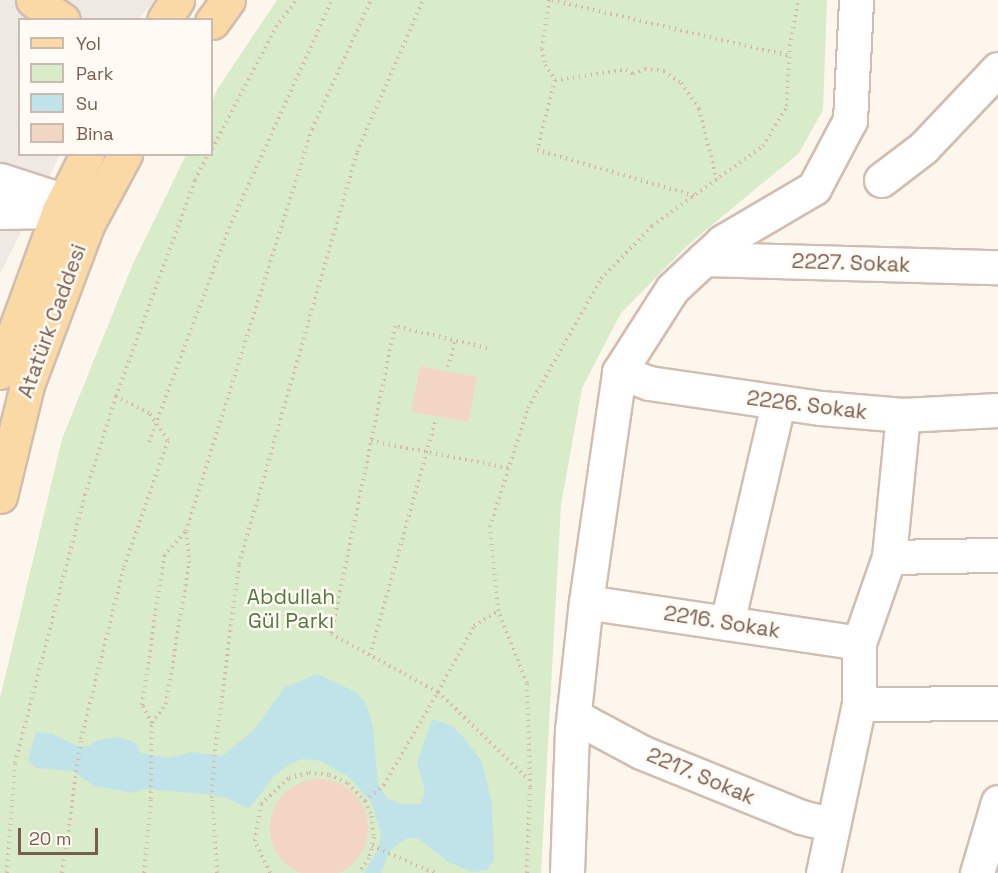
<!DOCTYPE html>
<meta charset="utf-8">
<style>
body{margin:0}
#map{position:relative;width:998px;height:873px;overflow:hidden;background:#fdf6ec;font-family:"Space Grotesk",sans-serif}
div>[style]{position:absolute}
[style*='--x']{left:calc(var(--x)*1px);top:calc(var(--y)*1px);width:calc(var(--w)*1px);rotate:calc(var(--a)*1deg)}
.industrial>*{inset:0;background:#efe9e4}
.green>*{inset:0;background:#d8ecc9}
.water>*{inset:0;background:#bfe3e8}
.building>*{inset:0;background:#f3d5c3;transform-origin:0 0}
.round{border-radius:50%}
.path>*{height:4px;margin-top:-2px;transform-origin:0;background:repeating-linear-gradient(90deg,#d9b8a5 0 1.5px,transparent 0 6px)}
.roads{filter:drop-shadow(2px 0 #d1beb0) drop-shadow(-2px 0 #d1beb0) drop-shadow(0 2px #d1beb0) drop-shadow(0 -2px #d1beb0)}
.minor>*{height:33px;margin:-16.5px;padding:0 16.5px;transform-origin:16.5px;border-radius:16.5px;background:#fff}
.major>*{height:33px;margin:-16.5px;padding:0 16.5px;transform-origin:16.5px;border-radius:16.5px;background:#fbd9a5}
span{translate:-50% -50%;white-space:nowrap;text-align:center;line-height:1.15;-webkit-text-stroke:5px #fffaf3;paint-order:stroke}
.street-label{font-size:21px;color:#7a5c4d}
.park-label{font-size:21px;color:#537a41}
.legend{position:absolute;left:18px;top:18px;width:195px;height:138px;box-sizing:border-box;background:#fffaf3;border:2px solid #cabbb1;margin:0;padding:8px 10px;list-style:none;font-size:18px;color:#7a5c4d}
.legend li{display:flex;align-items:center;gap:12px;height:30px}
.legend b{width:30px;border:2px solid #cabbb1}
.scale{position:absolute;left:18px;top:828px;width:80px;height:27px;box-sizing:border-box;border:3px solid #7a5c4d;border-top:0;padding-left:8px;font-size:18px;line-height:21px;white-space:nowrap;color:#7a5c4d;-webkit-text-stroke:4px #fffaf3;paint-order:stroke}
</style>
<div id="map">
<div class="industrial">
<i style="clip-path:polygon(0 0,155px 0,139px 19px,20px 20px,20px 154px,60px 155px,0 274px)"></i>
</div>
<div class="green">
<i style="clip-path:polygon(277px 0,827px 0,823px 110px,799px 153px,688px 245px,621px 313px,582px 388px,561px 505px,541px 873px,0 873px,0 698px,62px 439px,132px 266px,186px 155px,212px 154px,212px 101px,218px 88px)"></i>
</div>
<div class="water">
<i style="clip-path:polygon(317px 674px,356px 692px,366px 703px,373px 726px,378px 784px,387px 798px,402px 804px,421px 804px,425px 791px,417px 763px,432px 719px,451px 725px,463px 737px,482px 762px,492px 803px,494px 860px,487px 870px,473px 872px,448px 862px,418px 838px,407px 838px,389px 851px,381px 873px,364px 873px,379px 847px,381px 834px,371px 802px,349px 777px,321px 761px,302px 759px,290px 764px,274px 776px,249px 809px,227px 798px,205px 794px,144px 789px,133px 793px,95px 786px,72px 771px,36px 768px,28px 760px,36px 732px,53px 734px,77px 746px,88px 746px,97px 740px,118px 737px,135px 742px,141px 753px,170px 758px,192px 752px,222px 756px,253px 731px,284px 688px)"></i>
</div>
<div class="building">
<i style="left:420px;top:366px;width:58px;height:46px;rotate:11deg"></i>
<i class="round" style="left:270px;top:779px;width:98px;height:98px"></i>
</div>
<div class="path">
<i style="--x:549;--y:0;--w:49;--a:98.1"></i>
<i style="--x:542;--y:49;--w:16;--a:79"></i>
<i style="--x:545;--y:65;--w:18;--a:56"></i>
<i style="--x:555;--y:80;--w:72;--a:104.4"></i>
<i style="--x:537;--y:150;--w:165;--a:16.2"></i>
<i style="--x:552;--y:0;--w:244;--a:13.2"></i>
<i style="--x:555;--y:80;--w:72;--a:-8"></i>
<i style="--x:626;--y:70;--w:8;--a:30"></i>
<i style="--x:633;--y:74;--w:13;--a:-23"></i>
<i style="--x:645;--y:69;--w:19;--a:6"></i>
<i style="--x:664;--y:71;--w:21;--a:35"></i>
<i style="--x:681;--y:83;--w:32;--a:55"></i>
<i style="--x:699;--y:109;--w:73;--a:75.8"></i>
<i style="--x:212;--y:149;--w:138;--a:-62.3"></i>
<i style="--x:276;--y:27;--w:34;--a:-53"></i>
<i style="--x:487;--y:348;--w:95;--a:-166.6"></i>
<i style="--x:395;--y:326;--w:315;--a:101.7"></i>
<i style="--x:331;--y:634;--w:122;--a:28.5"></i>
<i style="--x:438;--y:692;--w:75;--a:-61.4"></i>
<i style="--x:474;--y:626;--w:28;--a:-32"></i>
<i style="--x:448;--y:367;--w:28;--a:-75"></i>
<i style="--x:371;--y:441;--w:141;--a:11.1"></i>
<i style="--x:149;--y:442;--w:228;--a:-69.5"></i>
<i style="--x:229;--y:228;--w:250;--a:-65.7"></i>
<i style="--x:370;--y:655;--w:242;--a:-74.4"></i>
<i style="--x:152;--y:723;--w:24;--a:-54"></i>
<i style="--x:166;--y:704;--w:143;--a:-80.7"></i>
<i style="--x:189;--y:563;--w:32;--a:-95"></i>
<i style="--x:365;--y:801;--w:25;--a:-40"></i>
<i style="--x:384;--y:785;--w:108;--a:-59.9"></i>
<i style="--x:438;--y:692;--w:127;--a:44"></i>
<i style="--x:372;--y:846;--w:68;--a:23.5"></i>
<i style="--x:7;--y:873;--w:110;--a:-85.8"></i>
<i style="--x:15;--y:763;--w:277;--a:-75.4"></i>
<i style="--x:85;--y:495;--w:104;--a:-72.6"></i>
<i style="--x:116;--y:396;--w:230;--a:-69.9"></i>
<i style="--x:195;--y:180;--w:29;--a:-63"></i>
<i style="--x:62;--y:873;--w:135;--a:-81.9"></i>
<i style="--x:81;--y:739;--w:177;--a:-76"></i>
<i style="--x:124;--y:567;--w:134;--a:-70.9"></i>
<i style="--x:168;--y:440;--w:33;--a:-125"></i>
<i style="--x:149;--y:413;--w:37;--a:-153"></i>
<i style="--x:144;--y:873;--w:74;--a:-84.6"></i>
<i style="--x:151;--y:799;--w:76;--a:-89.2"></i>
<i style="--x:152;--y:723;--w:21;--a:-119"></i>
<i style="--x:142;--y:705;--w:151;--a:-81.6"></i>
<i style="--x:164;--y:556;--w:33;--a:-49"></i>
<i style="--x:186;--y:531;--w:421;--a:-72.6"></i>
<i style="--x:312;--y:129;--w:142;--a:-65.4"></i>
<i style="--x:217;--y:873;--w:75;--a:-93.8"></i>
<i style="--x:212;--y:798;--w:47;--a:-86.3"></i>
<i style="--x:215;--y:751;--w:189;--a:-82.7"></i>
<i style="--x:239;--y:564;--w:429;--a:-74"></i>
<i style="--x:357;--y:152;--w:166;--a:-66.5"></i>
<i style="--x:270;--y:873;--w:35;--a:-115"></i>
<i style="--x:255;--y:841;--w:37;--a:-81"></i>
<i style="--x:261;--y:804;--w:38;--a:-43"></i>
<i style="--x:289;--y:778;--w:21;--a:-14"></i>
<i style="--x:309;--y:773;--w:20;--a:6"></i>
<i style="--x:329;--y:775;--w:21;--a:23"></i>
<i style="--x:348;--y:783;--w:25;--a:47"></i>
<i style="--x:365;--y:801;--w:17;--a:65"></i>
<i style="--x:372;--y:816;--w:21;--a:85"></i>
<i style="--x:374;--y:837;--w:22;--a:103"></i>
<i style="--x:369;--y:858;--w:18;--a:124"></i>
<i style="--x:527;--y:873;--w:86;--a:-88"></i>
<i style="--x:530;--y:787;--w:104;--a:-91.7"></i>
<i style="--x:527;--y:683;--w:78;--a:-111.9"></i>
<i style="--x:498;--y:611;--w:84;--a:-95.4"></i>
<i style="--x:490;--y:527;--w:125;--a:-72.3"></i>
<i style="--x:528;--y:408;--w:148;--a:-60.5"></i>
<i style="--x:601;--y:279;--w:74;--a:-46.1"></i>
<i style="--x:652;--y:226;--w:137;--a:-35.8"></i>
<i style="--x:763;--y:146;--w:47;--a:-59"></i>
<i style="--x:787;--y:106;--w:60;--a:-87.1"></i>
<i style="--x:790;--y:46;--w:47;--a:-80.1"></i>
</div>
<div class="roads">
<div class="minor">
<i style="--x:0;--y:180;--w:68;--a:17.9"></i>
<i style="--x:881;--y:180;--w:53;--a:-37.3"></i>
<i style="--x:923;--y:148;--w:109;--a:-46.5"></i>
<i style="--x:0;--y:212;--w:59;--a:-1"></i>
<i style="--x:704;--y:259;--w:294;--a:1.6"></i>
<i style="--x:619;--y:372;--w:32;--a:20"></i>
<i style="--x:649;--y:383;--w:174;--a:8.3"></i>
<i style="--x:821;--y:408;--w:82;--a:4.9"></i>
<i style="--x:903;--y:415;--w:95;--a:-3"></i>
<i style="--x:889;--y:557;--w:109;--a:-1.1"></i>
<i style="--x:586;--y:602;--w:276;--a:8.5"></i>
<i style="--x:727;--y:623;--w:226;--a:-76.9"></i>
<i style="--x:859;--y:704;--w:139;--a:-0.4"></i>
<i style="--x:574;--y:716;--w:76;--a:28.2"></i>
<i style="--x:641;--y:752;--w:173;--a:22.1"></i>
<i style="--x:801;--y:817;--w:32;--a:14"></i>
<i style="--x:567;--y:873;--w:143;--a:-88"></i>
<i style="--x:572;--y:730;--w:129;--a:-83.8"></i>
<i style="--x:586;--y:602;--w:232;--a:-81.8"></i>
<i style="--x:619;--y:372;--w:98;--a:-57.4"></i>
<i style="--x:672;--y:289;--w:44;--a:-43.2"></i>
<i style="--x:704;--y:259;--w:25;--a:-43"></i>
<i style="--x:722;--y:242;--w:107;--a:-30.4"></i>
<i style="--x:814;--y:188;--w:77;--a:-62.1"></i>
<i style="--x:850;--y:120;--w:120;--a:-87.1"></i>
<i style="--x:823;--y:873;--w:173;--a:-78"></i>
<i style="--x:859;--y:704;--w:61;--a:-90"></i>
<i style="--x:859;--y:643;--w:91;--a:-70.8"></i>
<i style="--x:889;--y:557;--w:143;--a:-84.4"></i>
<i style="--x:977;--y:873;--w:74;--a:-73.5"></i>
</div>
<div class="major">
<i style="--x:33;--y:0;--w:36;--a:34"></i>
<i style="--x:164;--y:20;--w:24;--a:-57"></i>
<i style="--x:212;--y:22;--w:27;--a:-54"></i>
<i style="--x:0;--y:372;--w:171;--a:-69.9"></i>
<i style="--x:59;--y:211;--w:64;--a:-63.8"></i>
<i style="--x:0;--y:496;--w:114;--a:-76.3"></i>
<i style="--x:27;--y:385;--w:171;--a:-69.4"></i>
<i style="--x:87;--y:225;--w:81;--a:-61.8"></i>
</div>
</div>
<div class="street-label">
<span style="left:851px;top:263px;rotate:2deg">2227. Sokak</span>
<span style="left:52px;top:321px;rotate:-70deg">Atatürk Caddesi</span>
<span style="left:807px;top:405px;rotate:7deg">2226. Sokak</span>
<span style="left:722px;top:622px;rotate:9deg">2216. Sokak</span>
<span style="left:701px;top:776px;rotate:23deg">2217. Sokak</span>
</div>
<div class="park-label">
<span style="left:291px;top:609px">Abdullah<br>Gül Parkı</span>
</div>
<ul class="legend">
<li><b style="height:8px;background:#fbd9a5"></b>Yol</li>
<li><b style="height:16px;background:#d8ecc9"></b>Park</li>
<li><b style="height:16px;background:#bfe3e8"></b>Su</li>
<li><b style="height:16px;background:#f3d5c3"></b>Bina</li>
</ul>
<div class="scale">20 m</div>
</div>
